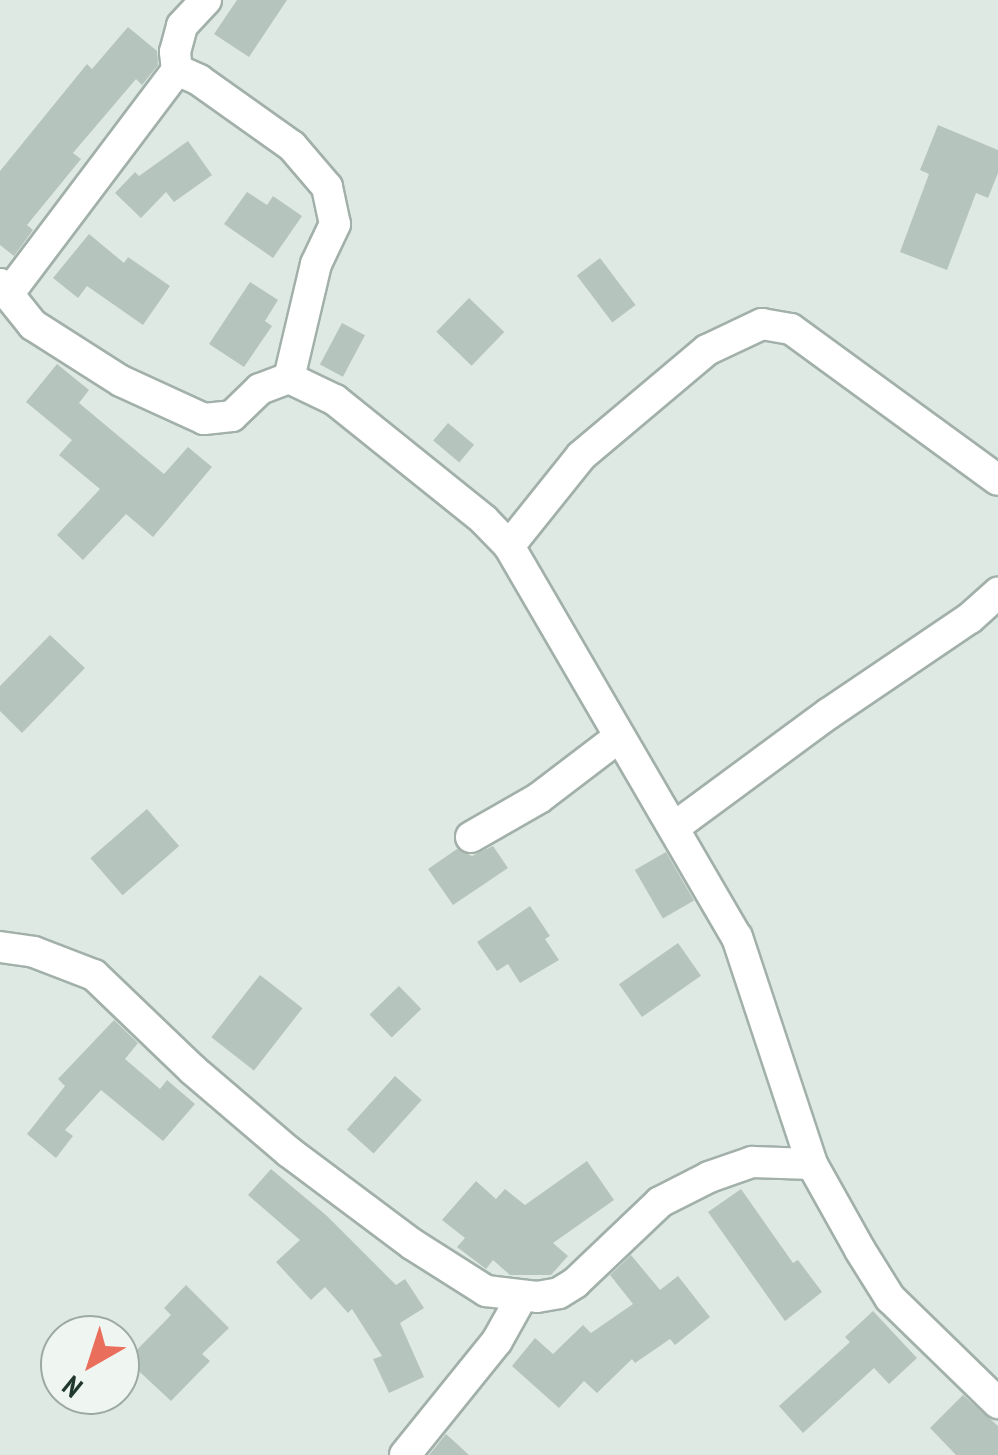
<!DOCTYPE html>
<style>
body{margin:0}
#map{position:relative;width:998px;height:1455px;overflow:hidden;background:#dfe9e4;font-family:"PT Sans Narrow",sans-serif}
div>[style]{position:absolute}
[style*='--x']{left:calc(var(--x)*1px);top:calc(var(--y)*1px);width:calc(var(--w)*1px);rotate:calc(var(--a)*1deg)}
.building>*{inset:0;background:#b5c4bc;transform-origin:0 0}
.roads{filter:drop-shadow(2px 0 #a2b0aa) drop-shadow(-2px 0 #a2b0aa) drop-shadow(0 2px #a2b0aa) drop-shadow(0 -2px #a2b0aa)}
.minor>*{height:30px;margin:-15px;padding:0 15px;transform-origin:15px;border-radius:15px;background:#fff}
span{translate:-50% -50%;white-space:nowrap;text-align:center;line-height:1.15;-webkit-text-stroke:8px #eff6f2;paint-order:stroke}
.north{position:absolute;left:40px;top:1315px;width:100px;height:100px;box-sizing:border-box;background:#eff6f2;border:2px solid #9daaa4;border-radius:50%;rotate:219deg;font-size:28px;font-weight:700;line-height:40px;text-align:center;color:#21382f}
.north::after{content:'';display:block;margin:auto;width:35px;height:45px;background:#ea6e5c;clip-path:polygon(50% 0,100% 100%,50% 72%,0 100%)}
</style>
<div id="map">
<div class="building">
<i style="clip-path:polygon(237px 0,287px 0,249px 57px,214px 34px)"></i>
<i style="clip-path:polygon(128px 27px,157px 51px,158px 65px,142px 85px,136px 79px,73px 153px,81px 159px,27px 225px,33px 230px,14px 256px,0 245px,0 171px,87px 64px,92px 69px)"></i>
<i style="clip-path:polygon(938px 125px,998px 150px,998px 173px,988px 198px,976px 193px,947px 270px,900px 252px,929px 174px,920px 170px)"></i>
<i style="clip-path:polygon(188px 141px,212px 175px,174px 202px,166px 192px,141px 218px,115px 193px,135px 172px,139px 176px)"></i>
<i style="clip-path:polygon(247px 192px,267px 205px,273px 196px,302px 216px,273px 258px,224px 224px)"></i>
<i style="clip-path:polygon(89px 234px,124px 263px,128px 257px,170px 286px,143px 325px,87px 286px,78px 298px,53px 278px)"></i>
<i style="left:600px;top:258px;width:59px;height:29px;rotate:53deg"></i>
<i style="clip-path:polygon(250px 282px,278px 300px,265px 321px,272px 326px,244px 367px,209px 344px)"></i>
<i style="left:469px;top:298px;width:49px;height:47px;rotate:44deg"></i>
<i style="left:342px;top:323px;width:26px;height:47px;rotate:28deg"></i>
<i style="clip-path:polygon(57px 364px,89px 390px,79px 403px,164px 474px,188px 447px,212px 467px,153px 537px,126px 514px,83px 560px,57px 535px,100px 489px,59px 455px,72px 440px,26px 402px)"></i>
<i style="left:448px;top:423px;width:34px;height:23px;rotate:40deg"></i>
<i style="clip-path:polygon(50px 635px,85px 668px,22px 733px,0 711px,0 686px)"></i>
<i style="left:147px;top:809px;width:49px;height:75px;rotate:49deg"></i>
<i style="clip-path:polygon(493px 846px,508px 868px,453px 905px,428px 869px,457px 849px,472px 856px)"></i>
<i style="left:666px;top:852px;width:56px;height:36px;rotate:60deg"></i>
<i style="clip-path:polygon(530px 906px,550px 936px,545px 939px,559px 960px,520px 983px,508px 964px,497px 971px,477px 942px)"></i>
<i style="left:678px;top:943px;width:40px;height:72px;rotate:55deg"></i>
<i style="left:260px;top:975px;width:54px;height:79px;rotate:38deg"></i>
<i style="left:399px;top:986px;width:32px;height:41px;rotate:46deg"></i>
<i style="clip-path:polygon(114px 1020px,138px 1043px,125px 1059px,160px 1089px,167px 1080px,195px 1104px,163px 1141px,101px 1090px,65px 1130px,73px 1136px,56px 1158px,27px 1134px,65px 1086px,58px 1079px)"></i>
<i style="left:395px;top:1076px;width:36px;height:72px;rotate:42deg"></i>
<i style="clip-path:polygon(587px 1161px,614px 1200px,553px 1243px,568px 1256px,551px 1275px,510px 1275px,493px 1260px,486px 1269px,457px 1247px,465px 1238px,442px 1220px,476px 1181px,496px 1199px,505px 1189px,525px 1205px)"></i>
<i style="clip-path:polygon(271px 1169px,327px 1216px,396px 1285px,405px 1279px,424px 1308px,400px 1323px,424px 1377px,389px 1393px,373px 1359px,382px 1356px,352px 1309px,348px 1313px,325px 1287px,311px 1300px,276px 1262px,300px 1240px,248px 1195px)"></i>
<i style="clip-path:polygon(741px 1189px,793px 1263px,798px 1260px,822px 1292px,785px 1321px,708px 1212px)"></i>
<i style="clip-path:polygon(631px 1255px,660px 1290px,678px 1276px,710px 1317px,675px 1345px,670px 1339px,635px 1363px,632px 1359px,597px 1393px,584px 1381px,559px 1408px,512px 1366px,535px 1338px,553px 1354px,583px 1325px,591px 1333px,633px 1304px,610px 1275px)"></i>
<i style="clip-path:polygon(186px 1285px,229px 1328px,202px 1354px,210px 1361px,171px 1401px,127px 1360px,171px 1315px,164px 1308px)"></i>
<i style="clip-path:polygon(873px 1311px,917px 1358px,889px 1384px,874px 1368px,803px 1433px,779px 1406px,850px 1342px,845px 1337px)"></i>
<i style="clip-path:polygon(963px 1395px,998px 1426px,998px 1455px,956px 1455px,930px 1428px)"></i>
<i style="clip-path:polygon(446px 1434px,469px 1455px,429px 1455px)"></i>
</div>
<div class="roads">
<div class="minor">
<i style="--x:206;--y:0;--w:35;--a:133"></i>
<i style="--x:182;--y:26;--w:27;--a:105"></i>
<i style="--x:175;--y:52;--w:18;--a:84"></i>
<i style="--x:177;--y:70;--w:24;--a:24"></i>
<i style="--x:199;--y:80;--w:114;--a:35.4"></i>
<i style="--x:292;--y:146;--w:54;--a:49.5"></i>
<i style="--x:327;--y:187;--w:38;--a:78"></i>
<i style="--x:335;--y:224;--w:44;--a:115.4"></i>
<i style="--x:316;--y:264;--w:117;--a:103.3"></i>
<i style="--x:289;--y:378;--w:51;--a:25.6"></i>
<i style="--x:335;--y:400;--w:191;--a:38.8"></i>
<i style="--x:484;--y:520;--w:36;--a:46"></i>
<i style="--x:509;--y:546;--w:453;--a:59.8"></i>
<i style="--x:737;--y:937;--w:239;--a:71.7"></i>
<i style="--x:812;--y:1164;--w:98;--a:60.8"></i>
<i style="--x:860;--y:1250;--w:57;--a:58"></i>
<i style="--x:890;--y:1298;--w:151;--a:44.2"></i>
<i style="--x:0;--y:284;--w:53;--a:51.2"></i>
<i style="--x:33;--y:325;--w:104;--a:32.5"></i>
<i style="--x:121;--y:381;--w:91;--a:24.6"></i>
<i style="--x:204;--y:419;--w:28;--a:-6"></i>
<i style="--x:232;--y:416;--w:39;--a:-44"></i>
<i style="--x:260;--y:389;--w:31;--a:-21"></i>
<i style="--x:9;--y:293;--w:279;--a:-53"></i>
<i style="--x:509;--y:546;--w:115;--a:-51.3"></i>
<i style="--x:581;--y:456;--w:165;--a:-40.1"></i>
<i style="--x:707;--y:350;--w:61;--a:-25.3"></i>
<i style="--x:762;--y:324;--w:29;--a:10"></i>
<i style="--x:791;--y:329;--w:256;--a:36.1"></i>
<i style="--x:676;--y:826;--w:189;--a:-36.4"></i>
<i style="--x:828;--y:714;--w:171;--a:-34.1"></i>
<i style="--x:970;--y:618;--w:38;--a:-42"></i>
<i style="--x:471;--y:837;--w:78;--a:-29.8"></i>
<i style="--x:539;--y:798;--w:101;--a:-37.3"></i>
<i style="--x:0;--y:947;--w:34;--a:8"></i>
<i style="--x:34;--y:952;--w:64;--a:21"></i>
<i style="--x:94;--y:975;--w:137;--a:43.8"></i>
<i style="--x:193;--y:1070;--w:126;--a:40.5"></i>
<i style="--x:289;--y:1152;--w:154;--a:36.8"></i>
<i style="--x:412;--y:1244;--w:88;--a:32.4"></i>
<i style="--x:486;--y:1291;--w:51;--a:6.7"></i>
<i style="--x:537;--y:1297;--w:22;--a:-10"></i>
<i style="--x:559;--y:1293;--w:19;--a:-32"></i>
<i style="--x:575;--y:1283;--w:117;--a:-43.6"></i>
<i style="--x:660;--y:1202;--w:55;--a:-27"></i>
<i style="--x:709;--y:1177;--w:46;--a:-19.2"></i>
<i style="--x:752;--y:1162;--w:60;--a:1.9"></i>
<i style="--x:405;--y:1455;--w:146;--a:-51.1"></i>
<i style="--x:497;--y:1341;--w:51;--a:-60.9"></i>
</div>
</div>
<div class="north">N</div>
</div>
